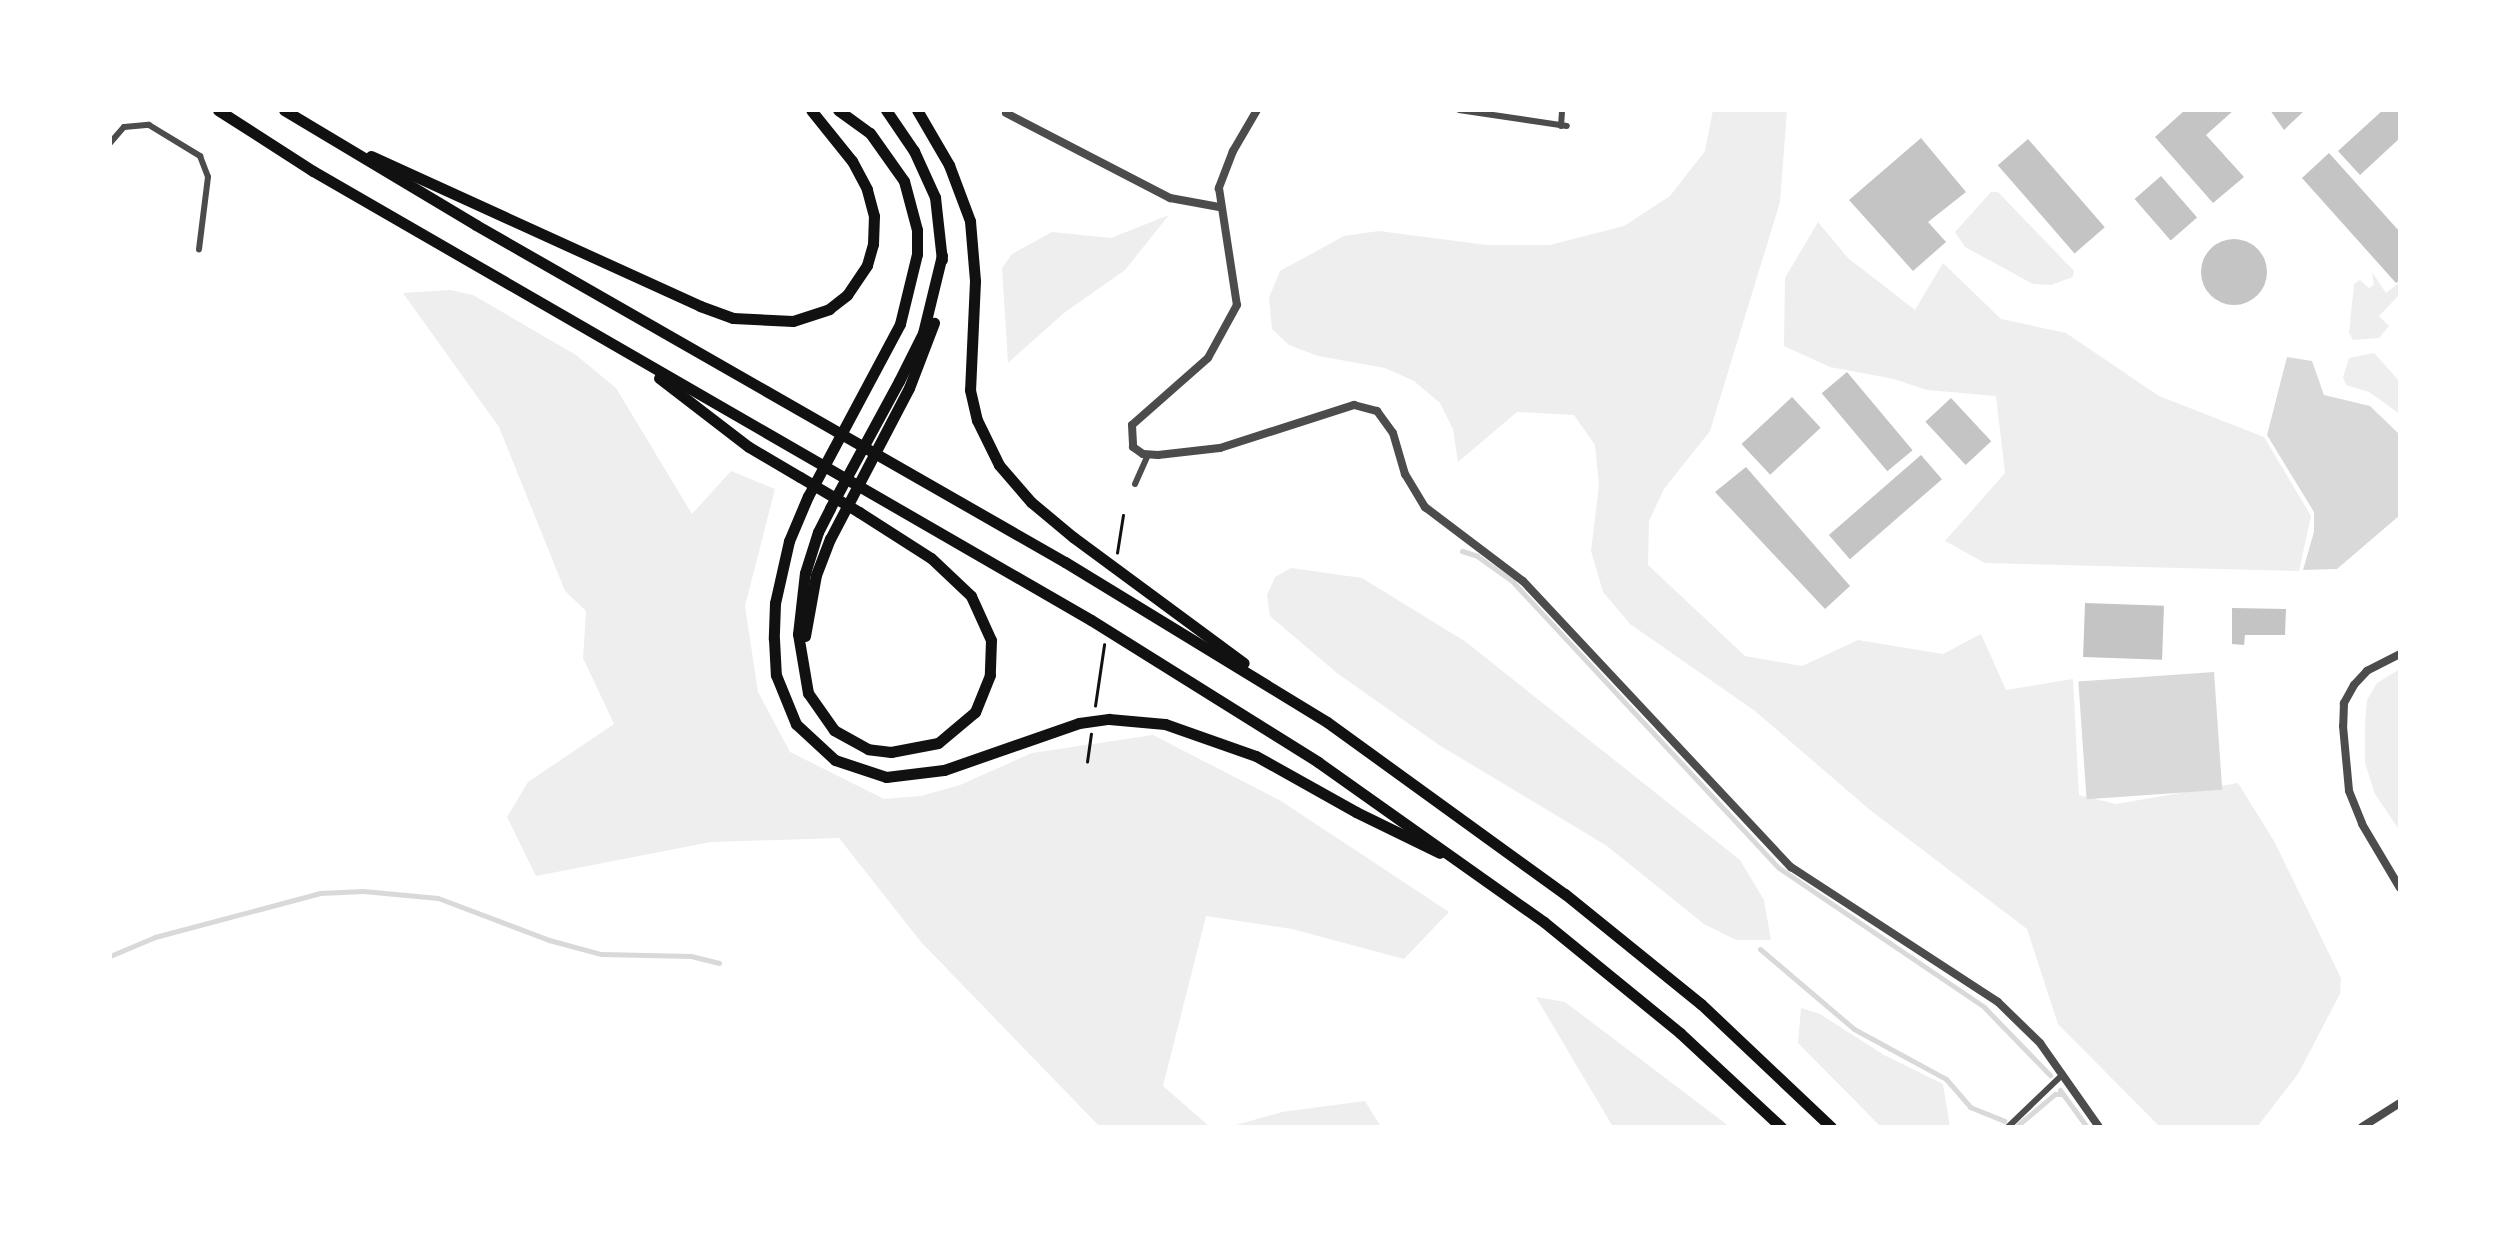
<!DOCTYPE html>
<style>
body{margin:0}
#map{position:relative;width:2510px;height:1237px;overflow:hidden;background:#fff;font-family:Raleway,sans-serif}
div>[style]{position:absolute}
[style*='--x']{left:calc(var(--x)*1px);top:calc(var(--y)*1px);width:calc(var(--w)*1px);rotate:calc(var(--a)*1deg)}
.green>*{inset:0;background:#eee}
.water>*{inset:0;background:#d9d9d9;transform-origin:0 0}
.stream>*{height:5px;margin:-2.5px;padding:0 2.5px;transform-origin:2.5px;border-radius:2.5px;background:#d9d9d9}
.building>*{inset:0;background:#c4c4c4;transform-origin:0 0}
.round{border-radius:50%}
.path>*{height:2.5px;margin:-1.25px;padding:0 1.25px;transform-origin:1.25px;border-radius:1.25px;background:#111}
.minor>*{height:6px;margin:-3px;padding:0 3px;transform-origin:3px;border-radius:3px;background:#4c4c4c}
.tertiary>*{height:8px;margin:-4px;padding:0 4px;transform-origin:4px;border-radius:4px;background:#4c4c4c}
.motorway>*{height:11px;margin:-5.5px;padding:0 5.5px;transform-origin:5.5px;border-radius:5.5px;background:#111}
span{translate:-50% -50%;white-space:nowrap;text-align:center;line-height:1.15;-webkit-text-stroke:9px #fff;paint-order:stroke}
.frame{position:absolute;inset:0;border:112px solid #fff;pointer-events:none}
</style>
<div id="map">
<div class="green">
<i style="clip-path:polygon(1713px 110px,1787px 110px,1780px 202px,1710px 431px,1664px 489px,1649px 521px,1648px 565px,1745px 656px,1802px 666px,1858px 640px,1943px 654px,1981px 634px,2006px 690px,2073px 679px,2079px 795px,2116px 804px,2238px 783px,2274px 841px,2341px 978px,2340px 994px,2298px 1074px,2257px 1127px,2160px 1127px,2058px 1024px,2027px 929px,1870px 810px,1755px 711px,1630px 624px,1603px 592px,1591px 551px,1599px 485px,1595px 445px,1574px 415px,1517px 412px,1458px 462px,1453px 429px,1440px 403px,1414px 381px,1385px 368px,1318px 356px,1289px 345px,1272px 329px,1269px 298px,1280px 271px,1344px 236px,1379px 231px,1487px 245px,1550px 245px,1624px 226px,1670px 196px,1705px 151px)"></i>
<i style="clip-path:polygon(1991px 192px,1998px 192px,2074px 271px,2073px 277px,2051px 285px,2033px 284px,1965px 247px,1955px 232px)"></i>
<i style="clip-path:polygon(1169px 215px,1125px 270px,1064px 313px,1008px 363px,1002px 268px,1012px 254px,1052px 232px,1111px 238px)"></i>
<i style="clip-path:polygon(1818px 222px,1848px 258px,1915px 310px,1943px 263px,2001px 319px,2066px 333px,2159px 396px,2264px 437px,2311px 516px,2299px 571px,1985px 563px,1945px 541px,2005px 473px,1996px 396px,1927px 390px,1894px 379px,1830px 367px,1784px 346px,1785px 278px)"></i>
<i style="clip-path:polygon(2372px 272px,2386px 293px,2400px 282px,2400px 294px,2379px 316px,2389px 326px,2379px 338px,2353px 340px,2349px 333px,2354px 284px,2360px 280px,2369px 288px,2374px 285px)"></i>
<i style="clip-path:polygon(450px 290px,473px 295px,576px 355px,616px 388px,692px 514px,731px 471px,775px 489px,745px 606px,758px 692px,790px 752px,884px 799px,921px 796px,960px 785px,1032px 753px,1153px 735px,1281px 801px,1449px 912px,1404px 959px,1292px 929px,1206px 916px,1163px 1086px,1210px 1127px,1100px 1127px,921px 942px,839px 838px,711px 842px,536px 876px,507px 817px,528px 782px,614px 724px,583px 658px,586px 611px,565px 591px,499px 427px,403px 293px)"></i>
<i style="clip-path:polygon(2374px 353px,2400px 382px,2400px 414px,2369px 392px,2346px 385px,2343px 377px,2349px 358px)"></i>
<i style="clip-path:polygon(1291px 568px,1362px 578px,1466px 642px,1740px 860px,1764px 900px,1771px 940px,1736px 940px,1704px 924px,1607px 846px,1439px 745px,1337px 673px,1270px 616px,1267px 595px,1275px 577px)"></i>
<i style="clip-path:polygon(2400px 669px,2400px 831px,2375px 794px,2365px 763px,2365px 723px,2367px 700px,2377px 683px)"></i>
<i style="clip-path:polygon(1536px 997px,1565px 1002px,1730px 1127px,1613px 1127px)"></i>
<i style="clip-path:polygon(1801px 1008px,1820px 1014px,1884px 1055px,1943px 1084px,1950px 1127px,1881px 1127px,1798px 1043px)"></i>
<i style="clip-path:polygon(1365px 1101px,1381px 1127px,1229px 1127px,1282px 1112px)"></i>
</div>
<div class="water">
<i style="clip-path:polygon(2287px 357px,2312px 361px,2324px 395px,2370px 406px,2400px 435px,2400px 515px,2337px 569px,2303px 570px,2314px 532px,2314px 512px,2267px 435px)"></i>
<i style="left:2214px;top:672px;width:118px;height:136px;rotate:86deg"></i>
</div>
<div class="stream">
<i style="--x:1462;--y:551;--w:16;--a:18"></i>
<i style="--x:1477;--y:556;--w:43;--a:35.5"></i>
<i style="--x:1512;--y:581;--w:392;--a:47.1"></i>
<i style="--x:1779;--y:868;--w:248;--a:34.1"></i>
<i style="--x:1984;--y:1007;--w:95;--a:45.9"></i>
<i style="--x:1760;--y:949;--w:123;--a:40.4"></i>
<i style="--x:1854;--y:1029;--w:105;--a:28.5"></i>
<i style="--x:1946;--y:1079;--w:37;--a:49"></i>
<i style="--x:1970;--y:1107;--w:37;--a:22"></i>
<i style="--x:110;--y:956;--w:49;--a:-22.9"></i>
<i style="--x:155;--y:937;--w:171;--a:-14.9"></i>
<i style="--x:320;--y:893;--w:43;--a:-2.7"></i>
<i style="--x:363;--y:891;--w:75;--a:5.3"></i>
<i style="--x:438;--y:898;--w:119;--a:20.7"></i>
<i style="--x:549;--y:940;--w:54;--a:15.1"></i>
<i style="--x:601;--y:954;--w:90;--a:1.3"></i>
<i style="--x:691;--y:956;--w:29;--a:14"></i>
<i style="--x:2060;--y:1090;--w:46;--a:53.9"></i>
<i style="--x:2018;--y:1125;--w:48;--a:-40"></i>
<i style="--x:2055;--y:1094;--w:7;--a:0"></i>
</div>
<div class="building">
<i style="clip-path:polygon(2185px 110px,2234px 110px,2206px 135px,2244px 177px,2213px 203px,2155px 137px)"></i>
<i style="clip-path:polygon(2270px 110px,2305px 110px,2284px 130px)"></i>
<i style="clip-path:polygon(2383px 110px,2400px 112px,2400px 138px,2360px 175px,2338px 151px)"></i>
<i style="clip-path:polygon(1921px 138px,1966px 192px,1928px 222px,1946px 242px,1913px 271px,1849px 200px)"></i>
<i style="left:2028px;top:139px;width:117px;height:40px;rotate:49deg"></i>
<i style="clip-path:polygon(2329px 153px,2400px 232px,2400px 280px,2396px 283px,2302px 178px)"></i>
<i style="left:2161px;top:176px;width:55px;height:35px;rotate:49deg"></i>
<i class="round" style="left:2201px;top:239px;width:66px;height:66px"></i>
<i style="left:1847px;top:372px;width:102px;height:33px;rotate:50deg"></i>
<i style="left:1792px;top:397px;width:42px;height:69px;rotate:47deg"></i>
<i style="left:1951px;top:398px;width:59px;height:35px;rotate:47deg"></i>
<i style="left:1921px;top:455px;width:32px;height:122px;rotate:49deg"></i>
<i style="clip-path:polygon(1746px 467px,1850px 586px,1825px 609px,1715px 492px)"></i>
<i style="left:2085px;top:603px;width:79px;height:54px;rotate:2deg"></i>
<i style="clip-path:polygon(2232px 608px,2286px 609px,2285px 635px,2245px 635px,2244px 645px,2232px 644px)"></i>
</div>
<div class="path">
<i style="--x:1117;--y:553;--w:38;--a:-81"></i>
<i style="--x:1095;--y:706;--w:62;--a:-81.6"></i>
<i style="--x:1087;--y:762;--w:28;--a:-82"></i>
</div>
<div class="minor">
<i style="--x:1459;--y:110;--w:109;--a:8.4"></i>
<i style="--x:1561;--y:126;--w:16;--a:-86"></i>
<i style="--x:110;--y:143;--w:21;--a:-49"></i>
<i style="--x:124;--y:127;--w:25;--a:-5"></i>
<i style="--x:149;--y:125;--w:60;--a:31.3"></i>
<i style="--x:200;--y:156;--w:22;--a:69"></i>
<i style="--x:208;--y:177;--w:73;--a:97.1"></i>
<i style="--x:1135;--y:484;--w:32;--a:-66"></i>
<i style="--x:2008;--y:1127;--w:76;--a:-43.9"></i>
</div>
<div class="tertiary">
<i style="--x:1257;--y:110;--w:48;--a:120.3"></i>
<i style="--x:1233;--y:151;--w:40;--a:111"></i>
<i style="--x:1219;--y:188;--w:118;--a:81.3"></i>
<i style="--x:1237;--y:305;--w:60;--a:118.7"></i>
<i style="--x:1208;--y:358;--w:101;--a:138.6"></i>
<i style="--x:1132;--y:425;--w:22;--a:87"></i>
<i style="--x:1133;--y:447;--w:12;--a:35"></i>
<i style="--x:1143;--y:454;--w:15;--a:4"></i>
<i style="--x:1158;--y:455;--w:62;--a:-6.4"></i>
<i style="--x:1220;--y:448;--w:141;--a:-17.8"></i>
<i style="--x:1354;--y:405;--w:24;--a:15"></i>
<i style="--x:1377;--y:411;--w:27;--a:54"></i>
<i style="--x:1393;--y:433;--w:43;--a:73.7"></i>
<i style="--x:1405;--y:474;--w:39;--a:59"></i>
<i style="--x:1425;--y:507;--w:123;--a:37.1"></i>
<i style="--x:1523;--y:581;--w:392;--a:46.9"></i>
<i style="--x:1791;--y:867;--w:247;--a:33.1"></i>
<i style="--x:1998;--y:1002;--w:59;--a:44.3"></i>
<i style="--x:2040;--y:1043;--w:103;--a:54.9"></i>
<i style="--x:1006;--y:113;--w:185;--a:27.4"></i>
<i style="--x:1170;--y:198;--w:50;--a:10.4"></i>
<i style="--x:2400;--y:654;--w:37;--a:153"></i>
<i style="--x:2367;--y:671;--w:19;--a:133"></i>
<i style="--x:2354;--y:685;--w:21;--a:119"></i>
<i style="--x:2344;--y:703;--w:23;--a:92"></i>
<i style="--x:2343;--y:726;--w:65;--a:84.7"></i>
<i style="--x:2349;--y:791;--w:35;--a:68"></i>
<i style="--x:2362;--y:824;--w:74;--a:59.3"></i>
<i style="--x:2362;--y:1127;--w:45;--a:-32.3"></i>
</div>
<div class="motorway">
<i style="--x:218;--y:110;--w:113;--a:32.7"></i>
<i style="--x:313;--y:171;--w:898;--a:29.99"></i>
<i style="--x:1091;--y:620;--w:268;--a:32"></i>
<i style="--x:1318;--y:762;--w:277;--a:35.3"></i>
<i style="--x:1544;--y:922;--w:176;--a:39.2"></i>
<i style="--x:1680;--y:1033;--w:138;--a:42.9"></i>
<i style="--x:284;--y:110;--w:224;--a:30.9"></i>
<i style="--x:476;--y:225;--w:679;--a:29.78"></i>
<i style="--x:1065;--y:562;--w:307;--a:31.4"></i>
<i style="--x:1327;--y:722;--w:294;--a:35.9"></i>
<i style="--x:1565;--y:894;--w:175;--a:39"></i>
<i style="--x:1701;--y:1004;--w:179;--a:43.4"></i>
<i style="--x:838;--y:110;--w:39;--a:36"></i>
<i style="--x:870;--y:133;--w:59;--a:54.7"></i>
<i style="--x:904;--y:181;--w:51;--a:75.1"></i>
<i style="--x:917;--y:230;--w:24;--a:90"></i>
<i style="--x:917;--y:254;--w:72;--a:103.7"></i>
<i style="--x:900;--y:324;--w:195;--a:118.1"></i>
<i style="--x:808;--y:496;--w:49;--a:112.9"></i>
<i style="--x:789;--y:541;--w:64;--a:102.7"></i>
<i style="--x:775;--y:603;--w:36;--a:92"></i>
<i style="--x:774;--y:639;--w:36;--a:87"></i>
<i style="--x:776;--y:675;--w:53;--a:67.8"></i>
<i style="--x:796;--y:724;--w:53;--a:42.7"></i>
<i style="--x:835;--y:760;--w:54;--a:18.4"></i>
<i style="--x:886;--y:777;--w:58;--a:-6.9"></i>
<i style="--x:944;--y:770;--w:143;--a:-19.2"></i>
<i style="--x:1079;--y:723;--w:30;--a:-8"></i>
<i style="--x:1109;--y:719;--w:56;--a:5.1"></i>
<i style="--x:1165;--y:724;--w:96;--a:19.4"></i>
<i style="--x:1256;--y:756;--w:115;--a:29.2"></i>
<i style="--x:1356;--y:812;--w:93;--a:26"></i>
<i style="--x:886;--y:110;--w:50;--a:55.7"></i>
<i style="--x:914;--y:151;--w:51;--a:65.5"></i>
<i style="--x:935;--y:197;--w:63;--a:83.7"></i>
<i style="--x:917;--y:110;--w:64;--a:59.8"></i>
<i style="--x:949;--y:165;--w:60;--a:69.4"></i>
<i style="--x:970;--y:221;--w:60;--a:85.2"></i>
<i style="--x:975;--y:281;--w:109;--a:92.6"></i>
<i style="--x:970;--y:390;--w:31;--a:77"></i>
<i style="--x:977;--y:420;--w:50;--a:63.9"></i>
<i style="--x:999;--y:465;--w:49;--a:49.1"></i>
<i style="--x:1031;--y:502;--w:55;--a:39.8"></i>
<i style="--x:1073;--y:537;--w:212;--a:36.4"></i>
<i style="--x:371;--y:156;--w:362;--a:24.5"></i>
<i style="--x:700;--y:306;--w:35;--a:20"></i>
<i style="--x:733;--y:318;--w:60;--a:2.9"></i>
<i style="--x:793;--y:321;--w:38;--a:-18"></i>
<i style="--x:829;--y:309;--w:23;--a:-38"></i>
<i style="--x:847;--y:295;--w:36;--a:-56"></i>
<i style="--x:867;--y:265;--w:22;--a:-74"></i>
<i style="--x:873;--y:244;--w:28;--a:-88"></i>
<i style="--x:874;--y:216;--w:28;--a:-105"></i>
<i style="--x:867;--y:189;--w:32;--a:-118"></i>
<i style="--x:852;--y:161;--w:65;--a:-128.8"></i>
<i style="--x:659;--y:378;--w:113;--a:37.5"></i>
<i style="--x:749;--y:447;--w:59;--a:30.5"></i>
<i style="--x:800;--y:477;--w:69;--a:30.7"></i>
<i style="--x:859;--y:512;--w:85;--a:32.6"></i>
<i style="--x:931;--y:558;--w:55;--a:43.5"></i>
<i style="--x:971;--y:596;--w:48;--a:65.6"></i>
<i style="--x:991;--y:640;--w:35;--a:92"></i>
<i style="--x:990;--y:675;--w:40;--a:112"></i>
<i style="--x:975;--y:712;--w:48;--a:140"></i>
<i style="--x:938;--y:743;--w:48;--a:169.2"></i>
<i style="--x:891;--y:752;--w:23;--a:-173"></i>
<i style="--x:868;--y:749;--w:39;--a:-151"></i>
<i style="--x:834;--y:730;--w:45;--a:-125.1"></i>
<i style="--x:808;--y:693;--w:60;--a:-99.6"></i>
<i style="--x:798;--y:634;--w:61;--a:-83.5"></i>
<i style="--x:805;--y:573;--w:43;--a:-72.4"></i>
<i style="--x:818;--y:532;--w:27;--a:-63"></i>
<i style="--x:830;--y:508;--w:145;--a:-61.5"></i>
<i style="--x:899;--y:381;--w:54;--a:-63.4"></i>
<i style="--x:923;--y:333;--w:80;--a:-76.3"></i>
<i style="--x:805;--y:636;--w:62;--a:-79.8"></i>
<i style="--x:816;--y:575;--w:39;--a:-69"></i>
<i style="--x:830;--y:539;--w:170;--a:-62.4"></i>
<i style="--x:909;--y:388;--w:70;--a:-69"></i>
</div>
<div class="frame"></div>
</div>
